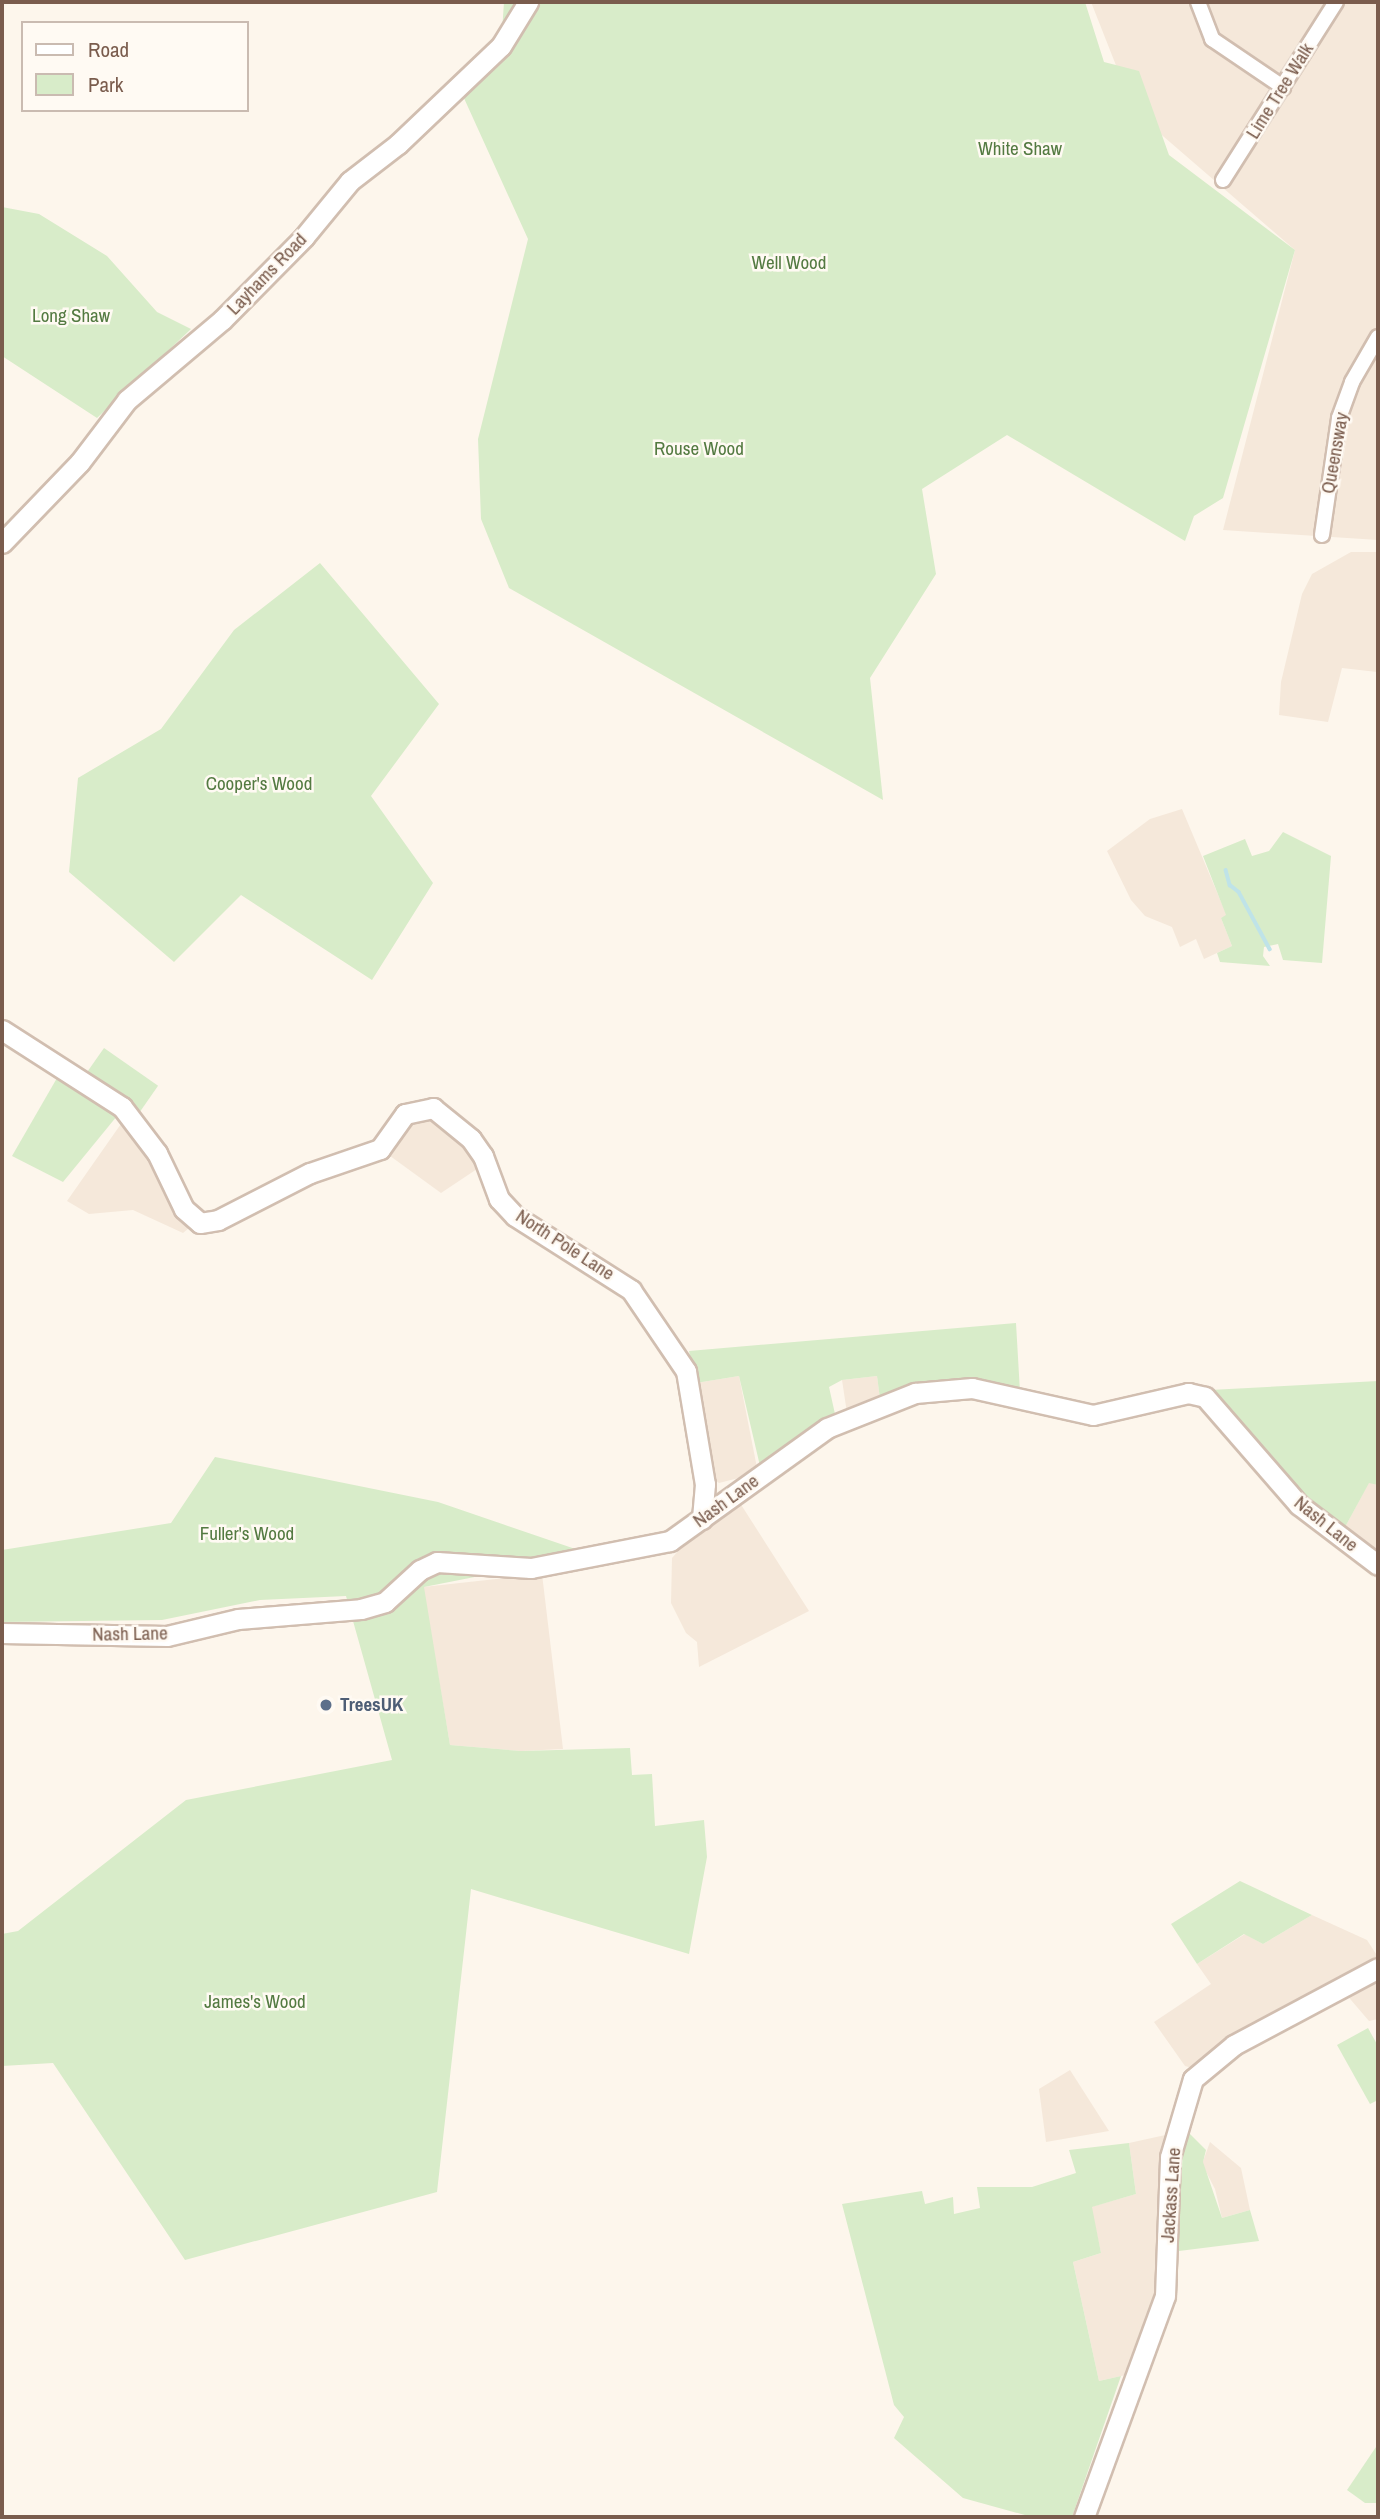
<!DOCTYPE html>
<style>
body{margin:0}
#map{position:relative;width:1380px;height:2519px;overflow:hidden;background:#fdf6ec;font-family:"Archivo Narrow",sans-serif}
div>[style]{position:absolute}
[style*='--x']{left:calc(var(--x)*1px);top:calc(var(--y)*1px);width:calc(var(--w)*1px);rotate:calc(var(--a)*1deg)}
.residential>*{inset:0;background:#f5e8da}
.green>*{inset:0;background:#d8ecc9;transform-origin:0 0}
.stream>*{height:3.5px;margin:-1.75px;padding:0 1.75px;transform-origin:1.75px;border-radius:1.75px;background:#bfe3e8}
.roads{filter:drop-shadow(2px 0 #d1beb0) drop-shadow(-2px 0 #d1beb0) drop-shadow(0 2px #d1beb0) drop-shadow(0 -2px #d1beb0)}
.street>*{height:14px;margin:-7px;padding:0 7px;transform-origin:7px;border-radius:7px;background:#fff}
.secondary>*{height:19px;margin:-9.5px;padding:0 9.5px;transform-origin:9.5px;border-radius:9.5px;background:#fff}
.dots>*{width:19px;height:19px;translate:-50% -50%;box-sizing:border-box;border:4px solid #fffaf3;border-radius:50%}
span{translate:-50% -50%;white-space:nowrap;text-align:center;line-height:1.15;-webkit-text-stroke:5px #fffaf3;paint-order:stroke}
.street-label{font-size:19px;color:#7a5c4d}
.park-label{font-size:19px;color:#537a41}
.service-label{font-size:19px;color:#4e5e75;font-weight:700}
.left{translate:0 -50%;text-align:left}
.frame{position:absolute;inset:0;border:4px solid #7a5c4d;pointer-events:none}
.legend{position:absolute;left:21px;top:21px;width:228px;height:91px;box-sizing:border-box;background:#fffaf3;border:2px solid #cabbb1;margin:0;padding:9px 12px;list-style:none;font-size:21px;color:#7a5c4d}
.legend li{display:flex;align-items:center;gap:14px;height:35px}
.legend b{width:35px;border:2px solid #cabbb1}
</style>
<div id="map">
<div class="residential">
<i style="clip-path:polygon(1091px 2px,1378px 2px,1378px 540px,1223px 530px,1295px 250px,1134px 111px)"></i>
<i style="clip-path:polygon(1351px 552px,1378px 552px,1377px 672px,1342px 668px,1328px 722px,1279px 715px,1281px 682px,1302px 594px,1312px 574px)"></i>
<i style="clip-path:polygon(1182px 809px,1227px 916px,1221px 918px,1232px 946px,1204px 959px,1196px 939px,1180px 947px,1172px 927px,1145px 916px,1131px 900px,1107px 851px,1150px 819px)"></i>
<i style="clip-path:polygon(415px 1116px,432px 1117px,467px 1142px,480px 1167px,441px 1193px,386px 1153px)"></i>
<i style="clip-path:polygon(123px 1121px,195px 1223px,183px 1233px,133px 1210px,89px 1214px,67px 1201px)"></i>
<i style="clip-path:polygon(739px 1376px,758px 1473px,719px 1483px,705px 1473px,696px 1383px)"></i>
<i style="clip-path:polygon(877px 1376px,880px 1399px,847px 1413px,842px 1380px)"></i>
<i style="clip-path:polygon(1369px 1482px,1378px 1485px,1378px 1556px,1344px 1529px)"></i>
<i style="clip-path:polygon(740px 1503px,809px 1611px,699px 1667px,697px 1642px,686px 1633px,671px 1603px,672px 1558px,702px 1524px)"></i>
<i style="clip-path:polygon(542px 1574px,563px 1749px,521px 1751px,450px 1745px,423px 1587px)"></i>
<i style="clip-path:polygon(1312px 1915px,1367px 1940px,1378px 1957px,1192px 2068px,1185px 2066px,1154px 2022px,1211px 1984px,1197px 1964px,1245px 1934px,1263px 1944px)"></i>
<i style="clip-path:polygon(1378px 1975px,1378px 2019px,1369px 2021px,1345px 1993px)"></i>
<i style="clip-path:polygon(1070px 2070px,1109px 2131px,1046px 2142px,1039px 2089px)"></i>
<i style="clip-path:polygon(1170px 2134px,1161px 2293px,1130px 2374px,1099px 2381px,1073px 2262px,1101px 2253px,1091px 2207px,1136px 2194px,1129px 2143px)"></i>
<i style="clip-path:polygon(1210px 2142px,1241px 2168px,1250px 2210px,1222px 2218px,1215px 2189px,1202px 2164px)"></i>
</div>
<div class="green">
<i style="clip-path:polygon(504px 2px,1085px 2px,1104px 62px,1139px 71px,1169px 155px,1295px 250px,1223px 498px,1194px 516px,1185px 541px,1007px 435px,922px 489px,936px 574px,870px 678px,883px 800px,509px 588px,481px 519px,478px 439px,528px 239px,463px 96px,501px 46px)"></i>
<i style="clip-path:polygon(2px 207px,39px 214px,107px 256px,157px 312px,191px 329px,97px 418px,2px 356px)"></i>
<i style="clip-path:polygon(320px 563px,439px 704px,371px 796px,433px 883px,372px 980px,241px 895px,174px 962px,69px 872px,78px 778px,161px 729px,234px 630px)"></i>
<i style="clip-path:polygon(1283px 832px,1331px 856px,1322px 963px,1283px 960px,1278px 944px,1264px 947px,1263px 956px,1270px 966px,1220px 962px,1217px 953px,1232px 946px,1221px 918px,1226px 915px,1203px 856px,1245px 839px,1252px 856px,1269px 851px)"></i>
<i style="left:104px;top:1048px;width:66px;height:37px;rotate:35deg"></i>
<i style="clip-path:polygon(57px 1078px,117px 1116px,63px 1182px,12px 1156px)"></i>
<i style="clip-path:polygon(1016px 1323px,1020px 1392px,880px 1399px,877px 1376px,842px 1380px,829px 1387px,835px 1414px,760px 1466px,739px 1376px,696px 1383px,689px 1351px)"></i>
<i style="clip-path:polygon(1378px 1381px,1378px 1485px,1369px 1483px,1344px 1529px,1302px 1496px,1210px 1390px)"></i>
<i style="clip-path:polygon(215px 1457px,438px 1502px,590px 1554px,424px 1587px,450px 1745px,521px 1751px,630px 1748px,632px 1775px,652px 1774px,655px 1826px,704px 1820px,707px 1857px,689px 1954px,471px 1889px,437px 2192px,185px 2260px,53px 2063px,2px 2066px,2px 1934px,18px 1931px,186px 1800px,392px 1760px,346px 1596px,260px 1600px,162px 1620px,2px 1622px,2px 1550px,171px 1523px)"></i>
<i style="clip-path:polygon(1240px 1881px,1312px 1915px,1263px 1944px,1244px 1934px,1197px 1964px,1171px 1924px)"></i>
<i style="clip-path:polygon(1368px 2028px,1378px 2046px,1378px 2100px,1370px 2104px,1337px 2045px)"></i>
<i style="clip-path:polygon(1186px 2130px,1206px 2150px,1203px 2162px,1222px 2218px,1250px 2210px,1259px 2241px,1179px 2251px,1174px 2166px)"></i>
<i style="clip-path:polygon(1129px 2143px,1136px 2194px,1092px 2207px,1101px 2253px,1073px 2262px,1099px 2381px,1121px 2376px,1072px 2517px,1032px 2517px,963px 2498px,894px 2438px,904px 2417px,894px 2405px,842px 2204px,922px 2191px,925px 2204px,953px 2197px,954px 2214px,980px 2208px,977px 2187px,1032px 2187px,1076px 2173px,1069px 2150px)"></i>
<i style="clip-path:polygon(1378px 2444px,1378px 2503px,1365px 2503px,1347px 2490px)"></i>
</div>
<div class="stream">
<i style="--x:1226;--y:870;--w:16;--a:75"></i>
<i style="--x:1230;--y:885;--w:11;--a:38"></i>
<i style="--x:1239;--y:892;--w:65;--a:61.5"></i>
</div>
<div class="roads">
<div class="street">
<i style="--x:1198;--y:2;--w:40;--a:69"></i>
<i style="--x:1212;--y:39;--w:86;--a:34.1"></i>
<i style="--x:1223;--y:180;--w:211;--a:-57.6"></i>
<i style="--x:1322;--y:535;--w:118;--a:-81.7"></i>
<i style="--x:1339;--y:418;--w:38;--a:-70"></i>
<i style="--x:1352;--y:382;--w:52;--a:-60"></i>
</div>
<div class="secondary">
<i style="--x:2;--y:543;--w:112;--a:-46.1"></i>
<i style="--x:80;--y:462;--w:78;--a:-52.8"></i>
<i style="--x:127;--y:400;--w:124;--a:-40.1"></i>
<i style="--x:222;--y:320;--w:117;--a:-45.3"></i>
<i style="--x:304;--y:237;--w:72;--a:-50.6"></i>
<i style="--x:350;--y:181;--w:61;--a:-37.6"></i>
<i style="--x:398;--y:144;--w:142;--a:-43.6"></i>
<i style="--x:501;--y:46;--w:52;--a:-58.5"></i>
<i style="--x:2;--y:1030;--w:143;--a:32.7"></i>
<i style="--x:122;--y:1107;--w:58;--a:52.7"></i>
<i style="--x:157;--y:1153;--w:62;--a:64.3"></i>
<i style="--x:184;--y:1209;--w:21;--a:41"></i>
<i style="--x:200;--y:1223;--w:18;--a:-9"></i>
<i style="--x:218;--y:1220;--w:103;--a:-27.1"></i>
<i style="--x:310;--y:1173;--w:74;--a:-18.9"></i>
<i style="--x:380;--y:1149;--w:43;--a:-54.5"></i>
<i style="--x:405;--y:1114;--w:29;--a:-12"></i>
<i style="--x:433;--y:1108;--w:49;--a:39.2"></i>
<i style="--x:471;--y:1139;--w:21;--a:55"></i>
<i style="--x:483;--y:1156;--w:46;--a:69.6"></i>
<i style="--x:499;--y:1199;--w:23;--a:47"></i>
<i style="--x:515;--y:1216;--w:138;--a:32.5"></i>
<i style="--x:631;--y:1290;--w:98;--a:55.8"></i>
<i style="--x:686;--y:1371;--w:115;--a:80.5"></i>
<i style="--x:705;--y:1484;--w:35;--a:95"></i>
<i style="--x:2;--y:1633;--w:165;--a:1"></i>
<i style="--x:167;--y:1636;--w:73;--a:-13.5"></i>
<i style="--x:238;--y:1619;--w:123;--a:-4.6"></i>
<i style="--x:361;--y:1609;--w:25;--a:-16"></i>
<i style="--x:385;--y:1602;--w:47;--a:-42.4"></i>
<i style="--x:420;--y:1570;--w:19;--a:-25"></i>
<i style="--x:437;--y:1562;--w:94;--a:3.7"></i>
<i style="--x:531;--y:1568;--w:142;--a:-11"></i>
<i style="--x:670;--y:1541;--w:193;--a:-35.7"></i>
<i style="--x:827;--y:1428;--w:95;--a:-21.7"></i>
<i style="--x:915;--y:1393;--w:57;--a:-5"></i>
<i style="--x:972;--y:1388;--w:124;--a:12.6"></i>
<i style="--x:1093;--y:1415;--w:98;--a:-13"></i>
<i style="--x:1188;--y:1393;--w:17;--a:13"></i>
<i style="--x:1205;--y:1397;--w:143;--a:49"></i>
<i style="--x:1299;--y:1505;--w:99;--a:37.2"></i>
<i style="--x:1084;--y:2517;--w:235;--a:-69.9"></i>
<i style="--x:1165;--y:2296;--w:139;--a:-87.9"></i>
<i style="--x:1170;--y:2157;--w:81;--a:-73.6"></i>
<i style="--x:1193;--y:2079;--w:53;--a:-39.7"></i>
<i style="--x:1234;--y:2045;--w:163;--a:-28.1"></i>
</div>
</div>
<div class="dots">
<i style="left:326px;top:1705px;background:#5c6f8a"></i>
</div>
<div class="street-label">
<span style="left:1280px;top:91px;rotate:-58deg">Lime Tree Walk</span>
<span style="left:267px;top:274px;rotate:-46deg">Layhams Road</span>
<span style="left:1335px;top:453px;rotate:-80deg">Queensway</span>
<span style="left:565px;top:1245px;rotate:33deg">North Pole Lane</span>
<span style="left:726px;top:1501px;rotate:-36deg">Nash Lane</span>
<span style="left:1326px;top:1524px;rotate:39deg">Nash Lane</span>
<span style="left:130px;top:1634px;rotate:-1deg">Nash Lane</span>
<span style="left:1171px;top:2195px;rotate:-86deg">Jackass Lane</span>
</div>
<div class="park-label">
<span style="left:1020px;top:149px">White Shaw</span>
<span style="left:789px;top:263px">Well Wood</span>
<span style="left:71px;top:316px">Long Shaw</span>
<span style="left:699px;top:449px">Rouse Wood</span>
<span style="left:259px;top:784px">Cooper's Wood</span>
<span style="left:247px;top:1534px">Fuller's Wood</span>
<span style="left:255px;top:2002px">James's Wood</span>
</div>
<div class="service-label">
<span class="left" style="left:340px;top:1705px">TreesUK</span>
</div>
<div class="frame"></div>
<ul class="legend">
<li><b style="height:9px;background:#fff"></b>Road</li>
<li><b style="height:19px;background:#d8ecc9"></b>Park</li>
</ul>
</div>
